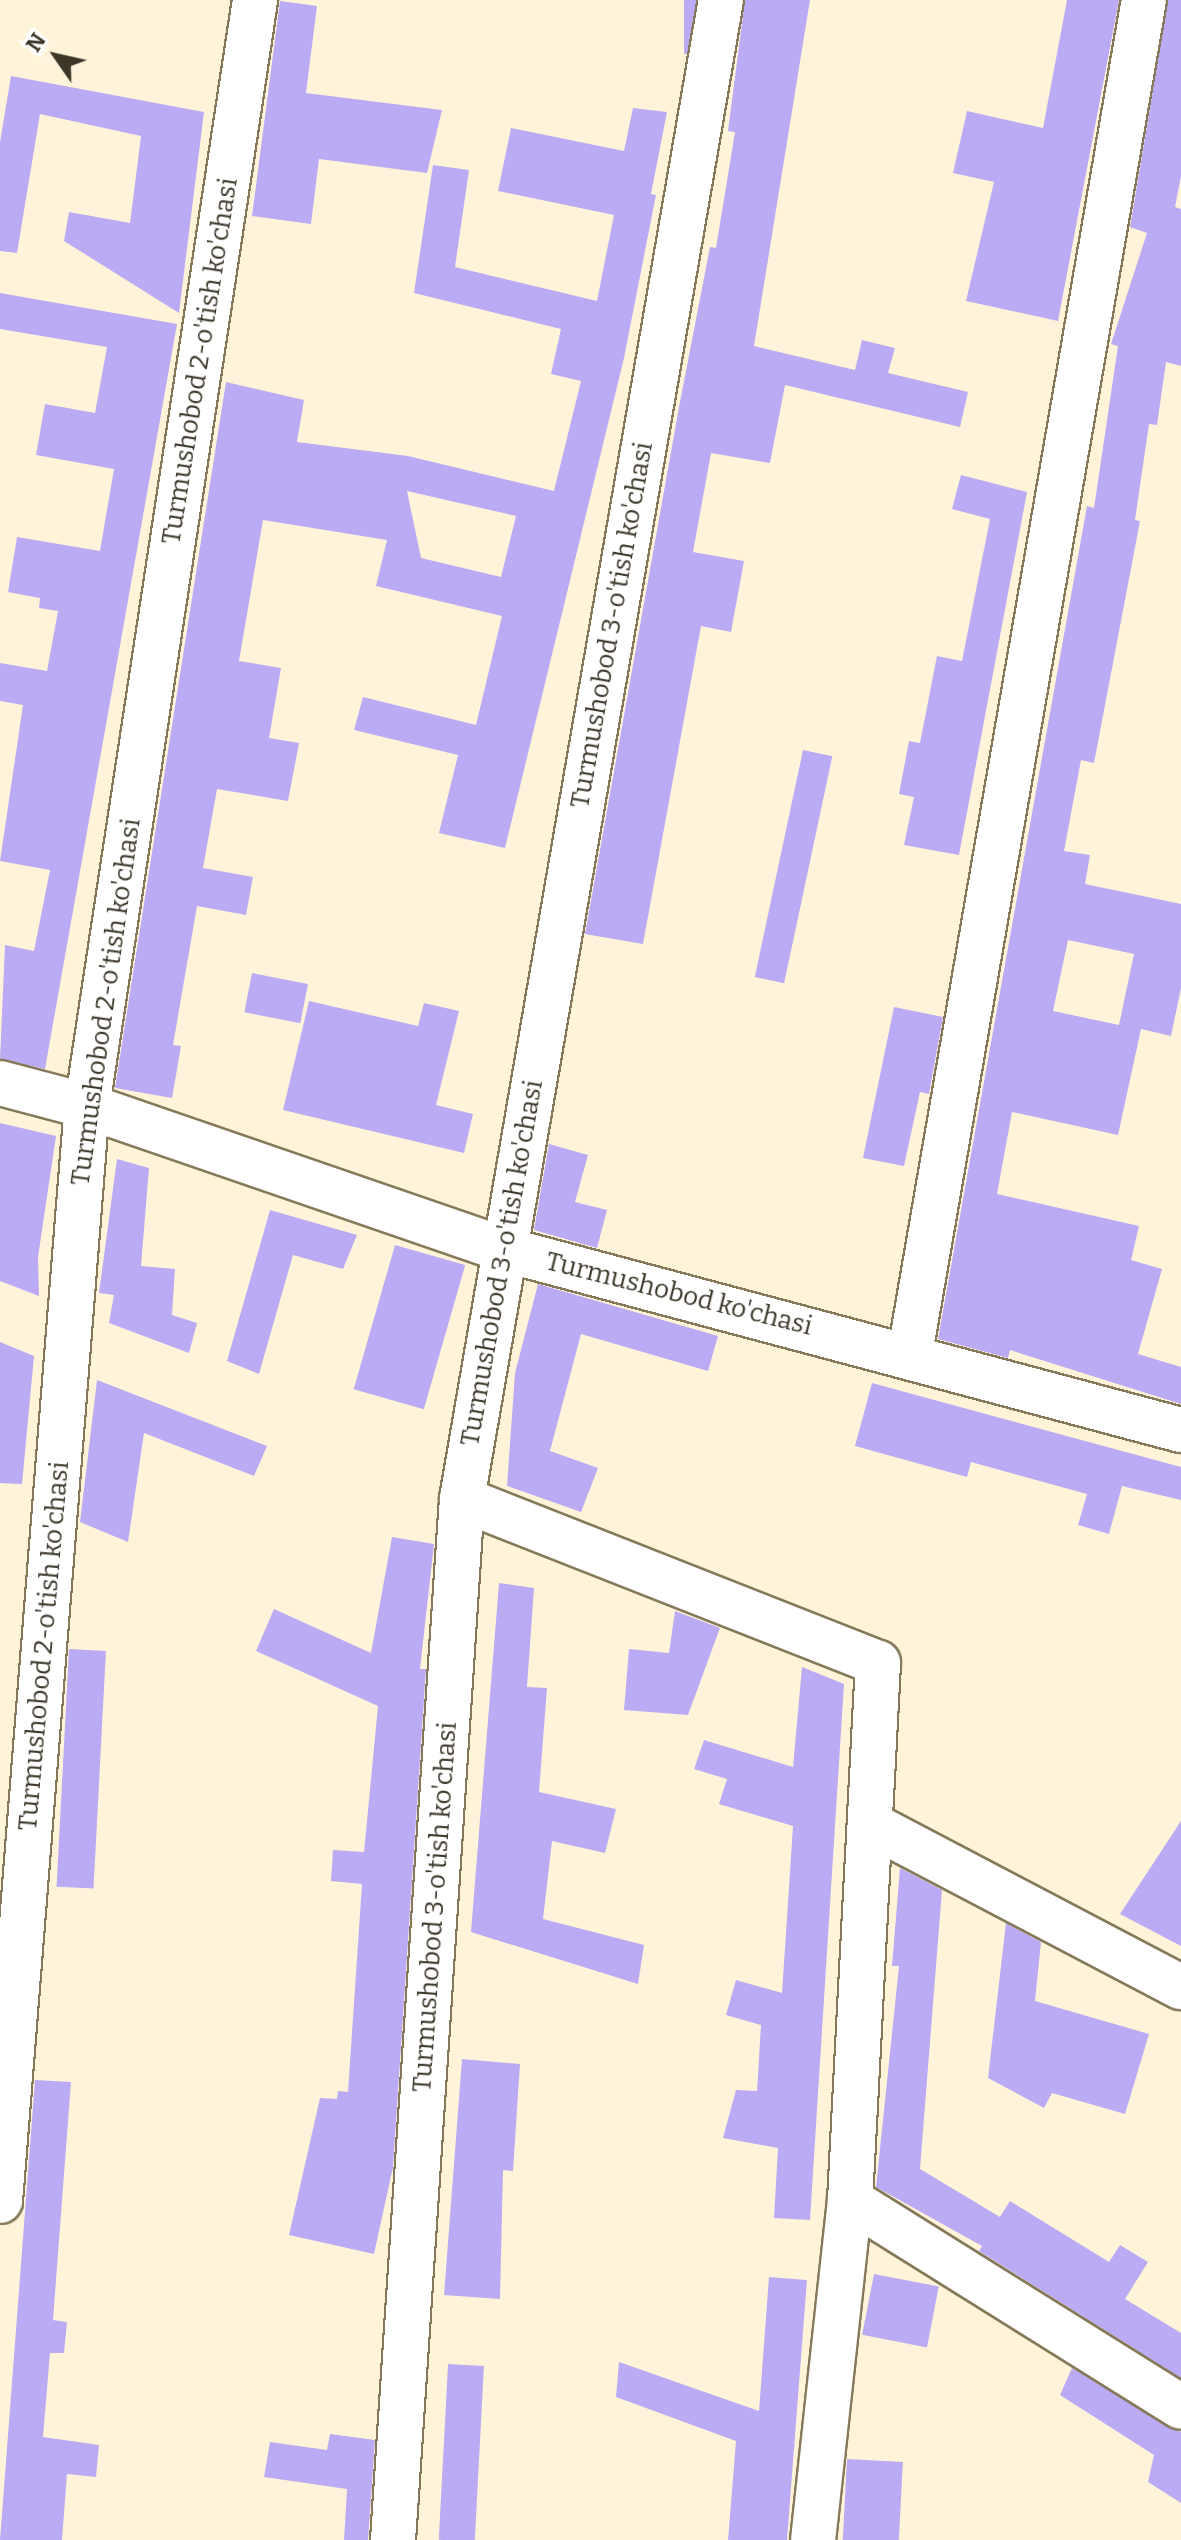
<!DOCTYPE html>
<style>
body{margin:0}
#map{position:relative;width:1181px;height:2540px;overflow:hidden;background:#fff4d9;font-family:Bitter,serif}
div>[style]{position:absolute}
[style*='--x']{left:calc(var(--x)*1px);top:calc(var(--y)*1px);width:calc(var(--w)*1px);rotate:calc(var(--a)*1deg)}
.building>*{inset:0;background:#bbabf5;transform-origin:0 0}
.roads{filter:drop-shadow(2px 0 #85795a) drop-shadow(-2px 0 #85795a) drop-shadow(0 2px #85795a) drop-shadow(0 -2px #85795a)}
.minor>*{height:44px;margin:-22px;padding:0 22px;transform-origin:22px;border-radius:22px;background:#fff}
span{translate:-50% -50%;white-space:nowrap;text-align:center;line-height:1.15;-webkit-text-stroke:6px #fff;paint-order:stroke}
.street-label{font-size:26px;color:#3d372a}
.north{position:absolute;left:16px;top:16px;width:80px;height:80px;-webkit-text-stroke:6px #fff;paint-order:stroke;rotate:304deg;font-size:22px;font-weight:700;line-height:32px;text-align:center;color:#3d372a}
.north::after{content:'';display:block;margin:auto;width:28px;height:36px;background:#3d372a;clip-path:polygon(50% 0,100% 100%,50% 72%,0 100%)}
</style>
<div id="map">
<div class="building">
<i style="left:684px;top:0;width:12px;height:54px"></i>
<i style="clip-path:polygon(745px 0,810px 0,754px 346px,855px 370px,862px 340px,895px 348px,888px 373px,968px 392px,960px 427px,785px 385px,770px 463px,711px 453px,693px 552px,744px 561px,731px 632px,701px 626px,643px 944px,585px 934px,679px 407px,710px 247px,716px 248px,735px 132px,728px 131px)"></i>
<i style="clip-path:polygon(1067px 0,1119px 0,1058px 321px,966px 301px,994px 182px,953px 173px,967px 111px,1043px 128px)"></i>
<i style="clip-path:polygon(evenodd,1168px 0,1181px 0,1181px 176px,1175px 207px,1181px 209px,1181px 366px,1166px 362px,1157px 425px,1149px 424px,1135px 520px,1140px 521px,1094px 763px,1081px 760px,1064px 851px,1090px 855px,1085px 884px,1181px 904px,1181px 988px,1171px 1036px,1141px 1029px,1118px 1135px,1012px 1112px,997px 1194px,1139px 1226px,1131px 1260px,1162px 1269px,1138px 1354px,1181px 1367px,1181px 1404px,1010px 1350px,1008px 1358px,938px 1339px,1087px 506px,1094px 508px,1118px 346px,1111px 344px,1147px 233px,1130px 227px,1168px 0,1068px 940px,1134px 954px,1119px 1025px,1053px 1011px,1068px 940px)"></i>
<i style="clip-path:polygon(280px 1px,317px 6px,306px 93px,442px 110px,427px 173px,319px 159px,311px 224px,252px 216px)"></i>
<i style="clip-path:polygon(11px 76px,204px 112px,179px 313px,64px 241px,69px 212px,130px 223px,141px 136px,40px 114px,17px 253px,0 251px,0 142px)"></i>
<i style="clip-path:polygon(evenodd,633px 108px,667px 112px,651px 194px,656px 195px,624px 358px,505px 848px,439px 833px,458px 755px,354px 730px,363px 697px,476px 725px,502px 616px,376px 586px,387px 540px,263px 520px,239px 661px,281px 668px,269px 738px,299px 743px,288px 801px,217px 789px,203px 868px,253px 877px,246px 915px,197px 906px,173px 1045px,181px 1046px,172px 1098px,115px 1088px,226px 382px,304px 400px,297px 442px,408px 456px,554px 491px,581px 381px,551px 374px,561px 329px,414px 293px,433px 165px,469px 170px,455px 267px,597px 301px,614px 215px,498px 191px,511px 128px,624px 151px,633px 108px,407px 491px,516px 516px,501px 577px,421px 558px,407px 491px)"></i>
<i style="clip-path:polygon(0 293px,177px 324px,45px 1069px,0 1059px,5px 945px,34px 951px,50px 870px,0 861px,23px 705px,0 701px,0 663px,47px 671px,58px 611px,39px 608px,40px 598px,8px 592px,17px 537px,100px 551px,114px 469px,36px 455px,45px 404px,95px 413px,107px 347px,0 329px)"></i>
<i style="clip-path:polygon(961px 475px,1027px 492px,959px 855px,904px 845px,914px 797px,899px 794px,909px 741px,920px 743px,937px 656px,962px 661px,990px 519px,952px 509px)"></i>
<i style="left:803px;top:750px;width:30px;height:232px;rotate:12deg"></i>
<i style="left:252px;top:973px;width:57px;height:40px;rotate:11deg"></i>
<i style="clip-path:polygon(309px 1001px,418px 1026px,424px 1003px,459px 1011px,436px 1105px,473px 1114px,464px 1153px,283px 1110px)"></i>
<i style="clip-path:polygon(894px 1007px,943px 1017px,929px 1094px,920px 1092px,904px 1166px,863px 1158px)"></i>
<i style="clip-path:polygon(0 1123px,56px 1136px,38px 1257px,39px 1296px,0 1281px)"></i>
<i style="clip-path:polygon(549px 1144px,588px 1155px,575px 1202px,607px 1210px,597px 1248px,534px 1230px)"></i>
<i style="clip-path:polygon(117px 1159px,149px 1168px,141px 1266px,175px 1269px,172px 1315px,197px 1323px,189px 1353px,109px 1323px,114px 1295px,99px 1293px)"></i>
<i style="clip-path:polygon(270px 1210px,357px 1235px,343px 1269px,293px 1255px,259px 1374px,227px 1361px)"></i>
<i style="left:395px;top:1245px;width:73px;height:150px;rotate:16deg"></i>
<i style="clip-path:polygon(538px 1284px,718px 1336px,708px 1371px,581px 1334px,550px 1451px,598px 1468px,581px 1512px,507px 1486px,515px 1373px)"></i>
<i style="clip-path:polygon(0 1342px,34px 1356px,22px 1484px,0 1483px)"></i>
<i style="clip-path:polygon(97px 1380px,267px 1446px,254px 1476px,144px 1433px,128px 1542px,80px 1522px)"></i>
<i style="clip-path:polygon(872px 1383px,1181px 1467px,1181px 1500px,1122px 1486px,1109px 1534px,1078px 1525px,1087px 1494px,971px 1462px,967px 1477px,855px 1446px)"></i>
<i style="clip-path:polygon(392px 1537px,434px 1544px,420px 1669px,426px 1669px,393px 2167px,374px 2254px,289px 2235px,320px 2098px,337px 2099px,338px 2091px,348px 2092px,362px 1884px,331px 1881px,333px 1850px,364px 1852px,378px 1706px,256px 1651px,274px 1609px,371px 1653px)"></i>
<i style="clip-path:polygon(499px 1583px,534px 1588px,527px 1687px,547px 1688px,539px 1792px,616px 1809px,605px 1853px,552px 1841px,543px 1919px,644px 1945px,638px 1984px,471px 1932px)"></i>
<i style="clip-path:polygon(675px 1611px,720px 1628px,688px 1715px,624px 1710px,629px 1649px,669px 1653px)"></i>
<i style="left:69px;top:1649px;width:37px;height:238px;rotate:3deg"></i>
<i style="clip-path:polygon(802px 1667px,844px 1684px,810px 2220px,774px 2218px,778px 2148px,723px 2138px,736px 2090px,757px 2091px,761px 2025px,726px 2015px,736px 1980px,782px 1993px,793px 1826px,719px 1804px,727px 1779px,694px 1769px,704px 1740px,793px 1767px)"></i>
<i style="clip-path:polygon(1181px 1821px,1181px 1946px,1120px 1914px)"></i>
<i style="clip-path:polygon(900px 1868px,942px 1890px,920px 2169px,1000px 2217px,1010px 2201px,1109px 2262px,1120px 2245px,1148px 2262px,1125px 2299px,1181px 2333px,1181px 2378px,979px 2251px,982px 2246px,876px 2187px,899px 1966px,892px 1966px)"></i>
<i style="clip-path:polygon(1006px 1923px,1041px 1942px,1035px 2001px,1149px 2034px,1125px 2114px,1052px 2093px,1044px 2108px,988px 2078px)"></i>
<i style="clip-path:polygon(462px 2059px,520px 2064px,513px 2171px,503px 2170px,500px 2299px,444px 2295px)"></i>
<i style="clip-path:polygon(35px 2080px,71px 2082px,53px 2320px,67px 2322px,64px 2353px,50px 2353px,43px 2437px,99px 2445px,96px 2477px,67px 2474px,62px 2540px,0 2540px)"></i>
<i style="left:874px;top:2274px;width:66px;height:62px;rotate:11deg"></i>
<i style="clip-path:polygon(769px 2277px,807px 2280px,787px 2540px,728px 2540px,736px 2441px,616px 2397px,619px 2362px,759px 2411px)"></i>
<i style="left:448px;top:2364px;width:36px;height:176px;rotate:3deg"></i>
<i style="clip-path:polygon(1072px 2368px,1181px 2432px,1181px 2503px,1148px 2482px,1154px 2455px,1060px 2395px)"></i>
<i style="clip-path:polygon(330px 2434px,375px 2440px,368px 2540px,344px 2540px,347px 2489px,264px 2477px,270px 2442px,327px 2450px)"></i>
<i style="left:847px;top:2459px;width:56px;height:81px;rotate:3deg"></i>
</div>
<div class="roads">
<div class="minor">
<i style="--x:0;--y:1083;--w:90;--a:14.8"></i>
<i style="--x:87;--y:1106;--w:440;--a:19"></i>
<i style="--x:503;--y:1249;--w:702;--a:14.95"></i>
<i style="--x:910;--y:1353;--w:1373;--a:-80.19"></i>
<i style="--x:462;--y:1499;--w:447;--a:21.5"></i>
<i style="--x:878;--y:1663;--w:538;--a:92.98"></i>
<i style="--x:850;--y:2200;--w:342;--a:96.2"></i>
<i style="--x:872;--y:1825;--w:349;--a:27.7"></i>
<i style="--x:850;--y:2200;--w:390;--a:32"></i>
<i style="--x:0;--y:2201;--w:1098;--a:-85.46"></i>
<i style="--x:87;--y:1106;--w:1119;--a:-81.36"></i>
<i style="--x:393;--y:2540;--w:1043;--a:-86.21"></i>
<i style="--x:462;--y:1499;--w:1521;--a:-80.2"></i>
</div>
</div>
<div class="street-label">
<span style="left:200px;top:361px;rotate:-81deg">Turmushobod 2-o'tish ko'chasi</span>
<span style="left:612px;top:625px;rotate:-80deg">Turmushobod 3-o'tish ko'chasi</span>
<span style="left:106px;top:1002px;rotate:-82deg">Turmushobod 2-o'tish ko'chasi</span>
<span style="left:502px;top:1263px;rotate:-80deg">Turmushobod 3-o'tish ko'chasi</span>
<span style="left:679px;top:1294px;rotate:14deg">Turmushobod ko'chasi</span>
<span style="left:44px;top:1646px;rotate:-85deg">Turmushobod 2-o'tish ko'chasi</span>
<span style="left:435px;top:1907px;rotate:-86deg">Turmushobod 3-o'tish ko'chasi</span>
</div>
<div class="north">N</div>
</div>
